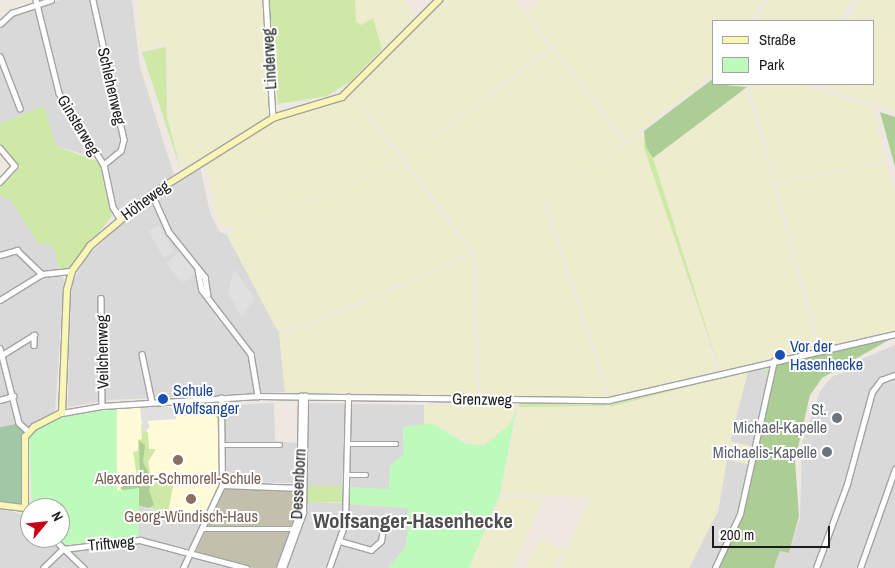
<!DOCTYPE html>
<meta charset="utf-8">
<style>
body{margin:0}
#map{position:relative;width:895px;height:568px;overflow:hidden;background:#eee8e1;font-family:"Archivo Narrow",sans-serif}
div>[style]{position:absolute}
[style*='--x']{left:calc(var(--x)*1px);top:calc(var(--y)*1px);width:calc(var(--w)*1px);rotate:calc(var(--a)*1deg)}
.residential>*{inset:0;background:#dad9d9}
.education>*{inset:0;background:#fffbd9}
.construction>*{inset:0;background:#c2c0ad}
.farmland>*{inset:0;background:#edeccc;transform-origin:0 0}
.grass>*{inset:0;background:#cee9a6;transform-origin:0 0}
.forest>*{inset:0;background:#acce95}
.cemetery>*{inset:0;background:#a2c7a4}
.park>*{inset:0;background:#befabc}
.parking>*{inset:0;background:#e0e0e0;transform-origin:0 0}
.roads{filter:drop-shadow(1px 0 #a3a3a3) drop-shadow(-1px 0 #a3a3a3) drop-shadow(0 1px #a3a3a3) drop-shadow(0 -1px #a3a3a3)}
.street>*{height:4.5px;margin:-2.25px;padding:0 2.25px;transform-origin:2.25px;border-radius:2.25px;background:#fff}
.secondary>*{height:5.5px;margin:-2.75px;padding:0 2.75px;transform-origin:2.75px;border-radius:2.75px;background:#faf6b3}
.dots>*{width:14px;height:14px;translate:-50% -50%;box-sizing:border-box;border:2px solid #fff;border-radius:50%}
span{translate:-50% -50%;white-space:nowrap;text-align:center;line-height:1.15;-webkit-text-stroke:4px #fff;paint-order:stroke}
.street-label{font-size:16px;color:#1c1c1c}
.transit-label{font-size:16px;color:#164399}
.left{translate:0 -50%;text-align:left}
.worship-label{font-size:16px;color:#5b616d}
.right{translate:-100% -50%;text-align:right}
.education-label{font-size:16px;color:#785e54}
.district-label{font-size:21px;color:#4f4f4f;font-weight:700}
.legend{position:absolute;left:712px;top:20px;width:162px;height:65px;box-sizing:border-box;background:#fff;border:1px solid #a4a4a4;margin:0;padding:6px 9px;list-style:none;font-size:15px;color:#1c1c1c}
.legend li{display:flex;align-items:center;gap:10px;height:25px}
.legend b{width:25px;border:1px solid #a4a4a4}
.north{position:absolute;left:20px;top:498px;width:50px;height:50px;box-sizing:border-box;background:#fff;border:1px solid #a4a4a4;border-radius:50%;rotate:62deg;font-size:14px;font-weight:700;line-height:20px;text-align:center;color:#1c1c1c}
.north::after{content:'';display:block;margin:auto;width:18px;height:22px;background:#c80015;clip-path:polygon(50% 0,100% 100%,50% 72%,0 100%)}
.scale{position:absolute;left:712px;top:526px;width:118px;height:22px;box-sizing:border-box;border:2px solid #1c1c1c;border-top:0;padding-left:6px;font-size:15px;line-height:18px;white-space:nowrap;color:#1c1c1c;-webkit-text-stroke:4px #fff;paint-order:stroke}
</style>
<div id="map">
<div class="residential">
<i style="clip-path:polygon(60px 0,132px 0,140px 67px,174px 175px,121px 210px,115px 206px,107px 168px,96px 158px,56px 146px,44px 106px,0 124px,0 27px,17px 13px)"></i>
<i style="clip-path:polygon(200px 166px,210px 213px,220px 232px,227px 235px,279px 332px,285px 392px,109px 400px,68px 407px,69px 305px,72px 284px,86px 257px,144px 204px)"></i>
<i style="clip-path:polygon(0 195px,12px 202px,38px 243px,53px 245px,64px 281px,55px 412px,23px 431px,16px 424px,0 427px)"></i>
<i style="clip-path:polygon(895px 345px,895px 568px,774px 568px,781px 550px,789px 553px,800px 518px,802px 443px,820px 391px,832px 377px,853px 369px,859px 360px)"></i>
<i style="clip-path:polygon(763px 367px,769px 374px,754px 447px,730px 442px,748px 371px)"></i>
<i style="clip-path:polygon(274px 403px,275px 441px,297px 443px,297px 483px,224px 482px,223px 405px)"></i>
<i style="clip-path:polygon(308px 403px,424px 405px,424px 426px,403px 427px,404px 455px,390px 466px,389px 490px,348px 487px,348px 504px,409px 508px,406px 547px,388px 568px,286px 568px,306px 502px,341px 503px,341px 486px,307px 486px)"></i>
<i style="clip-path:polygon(727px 459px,751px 465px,739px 513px,714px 568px,689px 568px,718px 511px)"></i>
<i style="clip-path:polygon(136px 506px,203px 521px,190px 549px,139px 537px)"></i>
<i style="clip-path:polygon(0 508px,27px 516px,30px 538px,48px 538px,61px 551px,139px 542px,237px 568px,0 568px)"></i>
</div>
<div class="education">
<i style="clip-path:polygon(218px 403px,219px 480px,203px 521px,142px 506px,139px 488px,117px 491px,117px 408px)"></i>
</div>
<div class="construction">
<i style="clip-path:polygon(224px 488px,297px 490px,296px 520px,277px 568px,253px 568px,196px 552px)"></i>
</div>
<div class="farmland">
<i style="clip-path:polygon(137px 0,263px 0,269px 116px,185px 169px,170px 137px,167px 45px,141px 49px)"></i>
<i style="clip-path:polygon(355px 0,404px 0,416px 15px,382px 49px,372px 19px,361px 25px,356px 22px)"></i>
<i style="clip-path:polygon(443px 0,515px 0,551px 47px,405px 160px,352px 93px,379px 60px)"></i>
<i style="clip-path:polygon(541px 0,763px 0,752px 21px,714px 21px,714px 73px,626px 141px,526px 11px)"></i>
<i style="clip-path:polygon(768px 0,853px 0,840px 21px,757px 21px)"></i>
<i style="clip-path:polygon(859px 0,895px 0,895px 111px,816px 85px,874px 84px,874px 21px,848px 21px)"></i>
<i style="left:553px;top:49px;width:118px;height:185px;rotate:53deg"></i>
<i style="clip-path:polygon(749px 84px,803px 84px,873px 108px,885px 161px,775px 182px)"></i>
<i style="clip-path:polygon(747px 87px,817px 347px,720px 371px,653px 158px)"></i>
<i style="clip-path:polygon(351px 94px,403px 162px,236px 231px,218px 222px,206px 162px,273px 120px,330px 106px)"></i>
<i style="clip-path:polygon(642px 132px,717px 371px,610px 397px,546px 202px)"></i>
<i style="clip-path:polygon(886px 162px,895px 194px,895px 332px,820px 346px,776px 184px)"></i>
<i style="clip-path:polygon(404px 163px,472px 253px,316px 321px,277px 330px,227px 235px)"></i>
<i style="clip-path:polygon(544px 203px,604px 385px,607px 398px,481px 395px,475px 256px)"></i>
<i style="clip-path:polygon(472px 255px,477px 396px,285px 392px,279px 333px,317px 323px)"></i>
<i style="clip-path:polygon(748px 371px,730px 441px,754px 447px,751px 465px,727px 459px,718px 511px,689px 568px,559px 568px,589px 497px,500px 494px,519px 407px,610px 407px)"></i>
<i style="clip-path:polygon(424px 405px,517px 406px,510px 425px,497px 439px,476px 446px,432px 423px,424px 426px)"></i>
<i style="clip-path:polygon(499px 497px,543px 499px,513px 568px,469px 568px)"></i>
<i style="clip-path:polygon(539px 540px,564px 548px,554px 568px,525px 568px)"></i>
</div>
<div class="grass">
<i style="clip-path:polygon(267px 0,355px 0,356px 22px,361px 25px,373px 18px,382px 49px,351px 81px,327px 96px,278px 104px)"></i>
<i style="clip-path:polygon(166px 47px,167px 117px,181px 171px,142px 52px)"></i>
<i style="clip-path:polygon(44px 106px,56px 146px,99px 162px,112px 216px,70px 268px,59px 268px,53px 245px,38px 243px,12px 202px,0 195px,0 186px,21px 167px,0 144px,0 124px)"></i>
<i style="clip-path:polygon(644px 131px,646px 147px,653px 158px,720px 371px,644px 148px)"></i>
<i style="clip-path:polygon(767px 365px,769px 374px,763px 367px,610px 407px,611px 403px)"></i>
<i style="clip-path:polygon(218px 403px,218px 433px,217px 418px,211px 412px,191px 414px,182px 404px)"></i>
<i style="clip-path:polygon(520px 403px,606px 404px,607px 406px,518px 407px)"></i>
<i style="clip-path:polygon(141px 424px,148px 433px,149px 449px,156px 449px,148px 462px,153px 486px,159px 478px,170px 481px,191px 472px,173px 486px,168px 513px,142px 506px,133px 452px,138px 451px,138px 440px,142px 439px)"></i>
<i style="left:307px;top:486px;width:35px;height:16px"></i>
</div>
<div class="forest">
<i style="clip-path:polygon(714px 78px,714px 84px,747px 87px,653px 158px,646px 147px,644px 131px)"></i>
<i style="clip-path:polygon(880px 112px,895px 117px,895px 167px)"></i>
<i style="clip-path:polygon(894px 337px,822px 378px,810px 395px,795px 461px,799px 516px,789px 553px,780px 551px,774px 568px,717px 568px,743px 513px,776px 364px)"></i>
<i style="clip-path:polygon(139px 441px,145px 445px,143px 462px,152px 480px,149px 490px,154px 505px,149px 508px,139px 506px,120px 488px,140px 476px)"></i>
</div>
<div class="cemetery">
<i style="clip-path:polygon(16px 424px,23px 431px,21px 506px,0 503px,0 427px)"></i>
</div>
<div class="park">
<i style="clip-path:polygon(517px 406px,500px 494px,469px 568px,388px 568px,406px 547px,409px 508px,347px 504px,348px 487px,389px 489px,390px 466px,404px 454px,403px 427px,432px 423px,466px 444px,484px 445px,510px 425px)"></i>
<i style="clip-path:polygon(117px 408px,117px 491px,139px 488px,139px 537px,66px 545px,56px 538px,60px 538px,60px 508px,32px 508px,29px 437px,38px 428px,66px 415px)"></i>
</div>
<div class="parking">
<i style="left:159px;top:225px;width:31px;height:12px;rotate:61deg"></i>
<i style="left:180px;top:252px;width:26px;height:18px;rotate:51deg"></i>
<i style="clip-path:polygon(234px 269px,255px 299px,242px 317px,228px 294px)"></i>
<i style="clip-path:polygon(163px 406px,175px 408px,176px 419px,147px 421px,150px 427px,143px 434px,140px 407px)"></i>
</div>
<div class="roads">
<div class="street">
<i style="--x:36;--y:0;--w:96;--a:76.1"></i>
<i style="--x:59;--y:93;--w:85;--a:58"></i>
<i style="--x:104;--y:165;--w:43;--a:77.9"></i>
<i style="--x:113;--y:207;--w:13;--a:58"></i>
<i style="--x:93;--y:0;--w:143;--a:77.5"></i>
<i style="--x:124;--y:140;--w:11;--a:105"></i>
<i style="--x:121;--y:151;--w:22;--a:141"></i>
<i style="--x:266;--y:0;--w:118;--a:86.6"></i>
<i style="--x:0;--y:24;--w:16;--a:-43"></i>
<i style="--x:12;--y:13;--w:41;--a:-18.4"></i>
<i style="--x:0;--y:56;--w:56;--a:69"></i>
<i style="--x:0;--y:148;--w:23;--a:50"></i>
<i style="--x:15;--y:166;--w:22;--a:133"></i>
<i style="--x:152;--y:194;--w:42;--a:65.9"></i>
<i style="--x:169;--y:232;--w:58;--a:51.3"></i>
<i style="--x:205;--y:277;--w:18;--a:81"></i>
<i style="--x:0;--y:255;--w:18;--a:-16"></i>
<i style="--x:17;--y:250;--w:35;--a:44"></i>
<i style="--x:198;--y:270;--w:20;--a:79"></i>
<i style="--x:202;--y:290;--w:81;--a:52.6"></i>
<i style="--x:251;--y:354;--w:43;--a:80.5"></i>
<i style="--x:101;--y:298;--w:108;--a:89.5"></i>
<i style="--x:0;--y:300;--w:49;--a:-31.8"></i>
<i style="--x:42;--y:274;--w:30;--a:-6"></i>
<i style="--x:0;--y:348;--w:77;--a:75.8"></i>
<i style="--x:19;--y:423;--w:13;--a:42"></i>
<i style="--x:142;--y:354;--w:49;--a:78.2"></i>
<i style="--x:2;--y:355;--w:38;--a:-32"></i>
<i style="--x:34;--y:335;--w:10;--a:90"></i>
<i style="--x:0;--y:400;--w:14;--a:-17"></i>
<i style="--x:62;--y:413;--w:41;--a:-9.9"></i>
<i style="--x:102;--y:406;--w:156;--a:-3.7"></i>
<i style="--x:258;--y:396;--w:351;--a:0.7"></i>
<i style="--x:609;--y:400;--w:294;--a:-13"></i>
<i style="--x:347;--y:444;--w:49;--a:0"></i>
<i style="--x:222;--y:445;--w:58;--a:0"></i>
<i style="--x:346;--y:475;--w:20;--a:0"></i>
<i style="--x:222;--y:485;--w:78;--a:2.2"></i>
<i style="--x:25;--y:508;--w:8;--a:50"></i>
<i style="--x:202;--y:529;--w:93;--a:0"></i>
<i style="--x:53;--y:538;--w:43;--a:44.1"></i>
<i style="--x:340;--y:541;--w:32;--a:16"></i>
<i style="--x:371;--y:550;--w:13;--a:-42"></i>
<i style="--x:381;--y:541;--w:20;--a:-81"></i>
<i style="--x:63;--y:549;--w:78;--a:-6.7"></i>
<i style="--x:140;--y:540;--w:110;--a:14.8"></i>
<i style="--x:43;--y:568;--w:28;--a:-44"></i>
<i style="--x:183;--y:568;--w:92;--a:-64.8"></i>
<i style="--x:222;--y:485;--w:87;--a:-90.7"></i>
<i style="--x:279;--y:568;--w:58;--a:-69.7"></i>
<i style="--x:299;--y:514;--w:118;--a:-89"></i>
<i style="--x:283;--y:568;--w:59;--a:-70"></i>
<i style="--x:303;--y:513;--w:117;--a:-89"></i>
<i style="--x:329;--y:568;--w:48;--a:-70.4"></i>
<i style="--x:345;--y:523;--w:126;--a:-88.6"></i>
<i style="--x:715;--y:568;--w:60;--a:-65.2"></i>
<i style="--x:740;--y:514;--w:157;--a:-77.5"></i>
<i style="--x:816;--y:568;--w:90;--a:-69.7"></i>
<i style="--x:847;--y:484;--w:95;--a:-74.8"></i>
<i style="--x:872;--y:392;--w:15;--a:-53"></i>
<i style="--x:881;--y:380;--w:15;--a:-20"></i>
<i style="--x:860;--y:568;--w:105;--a:-70.5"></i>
</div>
<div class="secondary">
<i style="--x:0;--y:505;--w:25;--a:7"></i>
<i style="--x:25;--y:508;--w:71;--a:-90"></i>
<i style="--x:25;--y:437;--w:13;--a:-48"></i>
<i style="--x:34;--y:427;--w:31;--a:-27"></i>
<i style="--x:62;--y:413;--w:123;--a:-87.7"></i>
<i style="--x:67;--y:290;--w:20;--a:-75"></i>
<i style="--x:72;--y:271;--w:31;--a:-54"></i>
<i style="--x:90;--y:246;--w:81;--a:-40"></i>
<i style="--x:152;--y:194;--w:143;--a:-32.1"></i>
<i style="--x:273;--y:118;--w:72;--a:-16.9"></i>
<i style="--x:342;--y:97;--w:137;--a:-45"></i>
</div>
</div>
<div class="dots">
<i style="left:780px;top:355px;background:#1a4fb4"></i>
<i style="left:163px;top:399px;background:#1a4fb4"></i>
<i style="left:837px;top:418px;background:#6b7280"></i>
<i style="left:827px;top:452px;background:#6b7280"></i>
<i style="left:178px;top:460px;background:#8d6e63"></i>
<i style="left:191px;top:499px;background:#8d6e63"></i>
</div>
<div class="street-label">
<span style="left:269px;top:59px;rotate:-93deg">Linderweg</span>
<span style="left:112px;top:86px;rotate:77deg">Schlehenweg</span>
<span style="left:79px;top:125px;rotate:59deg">Ginsterweg</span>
<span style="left:145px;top:200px;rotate:-36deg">Höheweg</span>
<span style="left:102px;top:352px;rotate:-91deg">Veilchenweg</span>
<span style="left:482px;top:399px;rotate:1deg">Grenzweg</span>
<span style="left:298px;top:484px;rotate:-87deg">Dessenborn</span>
<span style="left:111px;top:543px;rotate:-5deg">Triftweg</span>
</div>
<div class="transit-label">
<span class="left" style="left:790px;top:355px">Vor der<br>Hasenhecke</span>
<span class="left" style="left:173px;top:399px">Schule<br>Wolfsanger</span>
</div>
<div class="worship-label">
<span class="right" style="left:827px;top:418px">St.<br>Michael-Kapelle</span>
<span class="right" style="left:817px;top:452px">Michaelis-Kapelle</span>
</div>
<div class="education-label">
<span style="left:178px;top:478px">Alexander-Schmorell-Schule</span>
<span style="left:191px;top:516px">Georg-Wündisch-Haus</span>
</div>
<div class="district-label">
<span style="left:413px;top:521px">Wolfsanger-Hasenhecke</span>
</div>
<ul class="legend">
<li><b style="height:6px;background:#faf6b3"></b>Straße</li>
<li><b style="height:14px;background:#befabc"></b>Park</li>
</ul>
<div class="north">N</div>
<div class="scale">200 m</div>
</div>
